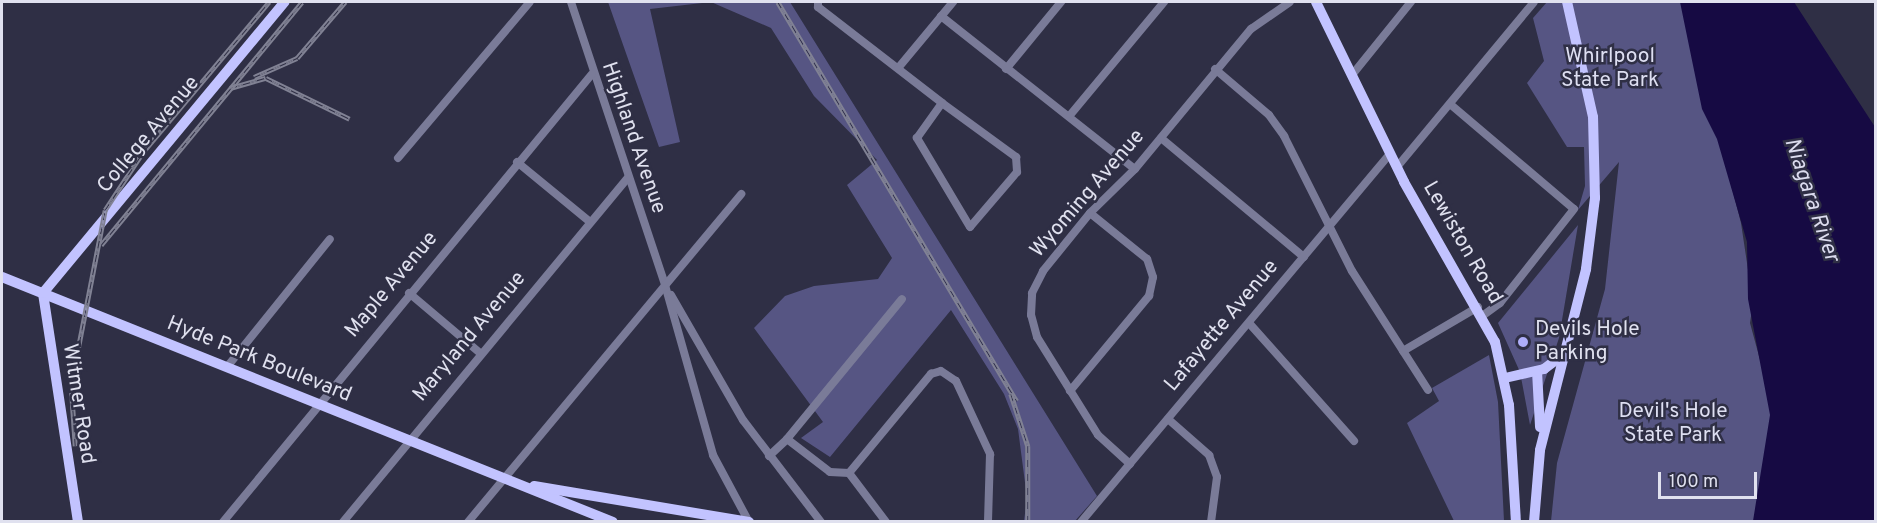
<!DOCTYPE html>
<style>
body{margin:0}
#map{position:relative;width:1877px;height:523px;overflow:hidden;background:#2f2f45;font-family:Overpass,sans-serif}
div>[style]{position:absolute}
[style*='--x']{left:calc(var(--x)*1px);top:calc(var(--y)*1px);width:calc(var(--w)*1px);rotate:calc(var(--a)*1deg)}
.green>*{inset:0;background:#565583}
.water>*{inset:0;background:#160a43}
.minor>*{height:8px;margin:-4px;padding:0 4px;transform-origin:4px;border-radius:4px;background:#7a7b98}
.major>*{height:10px;margin:-5px;padding:0 5px;transform-origin:5px;border-radius:5px;background:#c2c3ff}
.rail>*{height:4.5px;margin-top:-2.25px;transform-origin:0;background:repeating-linear-gradient(90deg,#2f2f45 0 7px,#818294 0 14px);box-sizing:border-box;border-block:2px solid #818294}
.dots>*{width:16px;height:16px;translate:-50% -50%;box-sizing:border-box;border:3px solid #2f2f45;border-radius:50%}
span{translate:-50% -50%;white-space:nowrap;text-align:center;line-height:1.15;-webkit-text-stroke:5px #2f2f45;paint-order:stroke}
.park-label{font-size:21px;color:#dedff2}
.street-label{font-size:21px;color:#e0e1ef}
.poi-label{font-size:21px;color:#e0e1ef}
.left{translate:0 -50%;text-align:left}
.water-label{font-size:22px;color:#dcdcef;font-style:italic}
.frame{position:absolute;inset:0;border:3px solid #e0e1ef;pointer-events:none}
.scale{position:absolute;left:1658px;top:472px;width:99px;height:27px;box-sizing:border-box;border:3px solid #e0e1ef;border-top:0;padding-left:8px;font-size:18px;line-height:21px;white-space:nowrap;color:#e0e1ef;-webkit-text-stroke:4px #2f2f45;paint-order:stroke}
</style>
<div id="map">
<div class="green">
<i style="clip-path:polygon(608px 2px,790px 2px,1097px 496px,1075px 521px,1024px 521px,1027px 498px,1018px 429px,1004px 394px,951px 310px,830px 457px,801px 438px,823px 422px,754px 328px,785px 296px,814px 286px,878px 279px,892px 258px,847px 185px,877px 160px,814px 96px,771px 28px,711px 2px,650px 9px,680px 142px,659px 147px)"></i>
<i style="clip-path:polygon(1547px 2px,1681px 2px,1688px 17px,1741px 223px,1753px 303px,1750px 323px,1772px 404px,1761px 521px,1551px 521px,1557px 463px,1605px 289px,1619px 162px,1578px 210px,1585px 186px,1584px 147px,1567px 147px,1527px 83px,1544px 61px,1533px 18px)"></i>
<i style="clip-path:polygon(1578px 225px,1559px 338px,1530px 425px,1520px 372px,1498px 323px)"></i>
<i style="clip-path:polygon(1489px 355px,1498px 402px,1504px 521px,1454px 521px,1407px 423px,1439px 401px,1432px 388px)"></i>
</div>
<div class="water">
<i style="clip-path:polygon(1680px 2px,1794px 2px,1875px 127px,1875px 521px,1753px 521px,1770px 415px,1748px 299px,1747px 242px,1717px 139px,1702px 109px)"></i>
</div>
<div class="minor">
<i style="--x:571;--y:2;--w:298;--a:71.6"></i>
<i style="--x:665;--y:285;--w:177;--a:74.2"></i>
<i style="--x:713;--y:455;--w:76;--a:61.8"></i>
<i style="--x:818;--y:2;--w:5;--a:90"></i>
<i style="--x:818;--y:7;--w:157;--a:37.7"></i>
<i style="--x:941;--y:16;--w:247;--a:38.3"></i>
<i style="--x:899;--y:67;--w:85;--a:-50.3"></i>
<i style="--x:1006;--y:69;--w:87;--a:-50.6"></i>
<i style="--x:1215;--y:69;--w:71;--a:40.4"></i>
<i style="--x:1269;--y:115;--w:26;--a:54"></i>
<i style="--x:1284;--y:136;--w:151;--a:63.3"></i>
<i style="--x:1352;--y:271;--w:141;--a:57.4"></i>
<i style="--x:1352;--y:75;--w:94;--a:-51.1"></i>
<i style="--x:942;--y:103;--w:92;--a:36.1"></i>
<i style="--x:1016;--y:157;--w:15;--a:86"></i>
<i style="--x:1017;--y:172;--w:72;--a:130.5"></i>
<i style="--x:970;--y:227;--w:104;--a:-120.8"></i>
<i style="--x:917;--y:138;--w:43;--a:-54.5"></i>
<i style="--x:1450;--y:104;--w:162;--a:40.3"></i>
<i style="--x:1574;--y:209;--w:120;--a:128.2"></i>
<i style="--x:1500;--y:303;--w:22;--a:144"></i>
<i style="--x:1071;--y:114;--w:146;--a:-50.3"></i>
<i style="--x:1161;--y:138;--w:186;--a:39.8"></i>
<i style="--x:398;--y:158;--w:204;--a:-49.8"></i>
<i style="--x:517;--y:162;--w:94;--a:39.4"></i>
<i style="--x:1397;--y:167;--w:214;--a:-50.3"></i>
<i style="--x:409;--y:293;--w:93;--a:40.2"></i>
<i style="--x:671;--y:295;--w:144;--a:60.1"></i>
<i style="--x:743;--y:420;--w:128;--a:52.6"></i>
<i style="--x:1249;--y:323;--w:158;--a:48.3"></i>
<i style="--x:1403;--y:351;--w:87;--a:-30.4"></i>
<i style="--x:227;--y:367;--w:164;--a:-51.2"></i>
<i style="--x:1070;--y:391;--w:124;--a:-50.3"></i>
<i style="--x:1149;--y:296;--w:19;--a:-78"></i>
<i style="--x:1153;--y:277;--w:19;--a:-108"></i>
<i style="--x:1147;--y:259;--w:73;--a:-141.1"></i>
<i style="--x:1168;--y:419;--w:55;--a:41.3"></i>
<i style="--x:1209;--y:455;--w:23;--a:70"></i>
<i style="--x:1217;--y:477;--w:45;--a:97.6"></i>
<i style="--x:787;--y:439;--w:181;--a:-50.6"></i>
<i style="--x:769;--y:456;--w:25;--a:-43"></i>
<i style="--x:787;--y:439;--w:54;--a:37.5"></i>
<i style="--x:830;--y:472;--w:19;--a:3"></i>
<i style="--x:849;--y:473;--w:61;--a:52.9"></i>
<i style="--x:1130;--y:464;--w:43;--a:-137.8"></i>
<i style="--x:1098;--y:435;--w:115;--a:-121.9"></i>
<i style="--x:1037;--y:337;--w:23;--a:-105"></i>
<i style="--x:1031;--y:315;--w:22;--a:-87"></i>
<i style="--x:1032;--y:293;--w:25;--a:-63"></i>
<i style="--x:1043;--y:271;--w:75;--a:-51"></i>
<i style="--x:1090;--y:213;--w:63;--a:-44.4"></i>
<i style="--x:1135;--y:169;--w:182;--a:-50.4"></i>
<i style="--x:1251;--y:29;--w:47;--a:-34.7"></i>
<i style="--x:849;--y:473;--w:129;--a:-50.4"></i>
<i style="--x:931;--y:374;--w:10;--a:-17"></i>
<i style="--x:941;--y:371;--w:18;--a:34"></i>
<i style="--x:956;--y:381;--w:81;--a:65"></i>
<i style="--x:990;--y:454;--w:68;--a:91.7"></i>
<i style="--x:223;--y:522;--w:580;--a:-50.52"></i>
<i style="--x:343;--y:522;--w:447;--a:-50.4"></i>
<i style="--x:468;--y:522;--w:427;--a:-50.2"></i>
<i style="--x:1081;--y:522;--w:481;--a:-50"></i>
</div>
<div class="major">
<i style="--x:1316;--y:2;--w:200;--a:63.9"></i>
<i style="--x:1404;--y:182;--w:184;--a:60.4"></i>
<i style="--x:1495;--y:342;--w:65;--a:77.5"></i>
<i style="--x:1509;--y:405;--w:117;--a:86.6"></i>
<i style="--x:2;--y:277;--w:658;--a:21.85"></i>
<i style="--x:1537;--y:371;--w:56;--a:86.9"></i>
<i style="--x:1505;--y:378;--w:40;--a:-13"></i>
<i style="--x:1544;--y:369;--w:25;--a:-37"></i>
<i style="--x:534;--y:486;--w:218;--a:9.5"></i>
<i style="--x:78;--y:522;--w:232;--a:-98.7"></i>
<i style="--x:43;--y:293;--w:378;--a:-50.3"></i>
<i style="--x:1534;--y:522;--w:72;--a:-85.2"></i>
<i style="--x:1540;--y:450;--w:187;--a:-75.7"></i>
<i style="--x:1586;--y:269;--w:72;--a:-82.8"></i>
<i style="--x:1595;--y:198;--w:81;--a:-91.4"></i>
<i style="--x:1593;--y:117;--w:118;--a:-102.7"></i>
</div>
<div class="rail">
<i style="--x:778;--y:2;--w:465;--a:59.1"></i>
<i style="--x:254;--y:77;--w:47;--a:-23.8"></i>
<i style="--x:297;--y:58;--w:74;--a:-49.4"></i>
<i style="--x:230;--y:88;--w:37;--a:-16"></i>
<i style="--x:266;--y:78;--w:93;--a:26"></i>
<i style="--x:101;--y:245;--w:315;--a:-50.4"></i>
<i style="--x:1011;--y:394;--w:55;--a:71.9"></i>
<i style="--x:1028;--y:446;--w:76;--a:90"></i>
<i style="--x:75;--y:446;--w:61;--a:-93.8"></i>
<i style="--x:71;--y:385;--w:178;--a:-79"></i>
<i style="--x:105;--y:210;--w:69;--a:-56.8"></i>
<i style="--x:143;--y:152;--w:196;--a:-50"></i>
</div>
<div class="dots">
<i style="left:1523px;top:342px;background:#afaefa"></i>
</div>
<div class="park-label">
<span style="left:1610px;top:69px">Whirlpool<br>State Park</span>
<span style="left:1673px;top:424px">Devil's Hole<br>State Park</span>
</div>
<div class="street-label">
<span style="left:149px;top:135px;rotate:-50deg">College Avenue</span>
<span style="left:633px;top:138px;rotate:71deg">Highland Avenue</span>
<span style="left:1088px;top:194px;rotate:-49deg">Wyoming Avenue</span>
<span style="left:1462px;top:243px;rotate:60deg">Lewiston Road</span>
<span style="left:392px;top:285px;rotate:-50deg">Maple Avenue</span>
<span style="left:1222px;top:326px;rotate:-50deg">Lafayette Avenue</span>
<span style="left:470px;top:337px;rotate:-50deg">Maryland Avenue</span>
<span style="left:259px;top:360px;rotate:22deg">Hyde Park Boulevard</span>
<span style="left:78px;top:404px;rotate:81deg">Witmer Road</span>
</div>
<div class="poi-label">
<span class="left" style="left:1535px;top:342px">Devils Hole<br>Parking</span>
</div>
<div class="water-label">
<span style="left:1811px;top:200px;rotate:71deg">Niagara River</span>
</div>
<div class="frame"></div>
<div class="scale">100 m</div>
</div>
